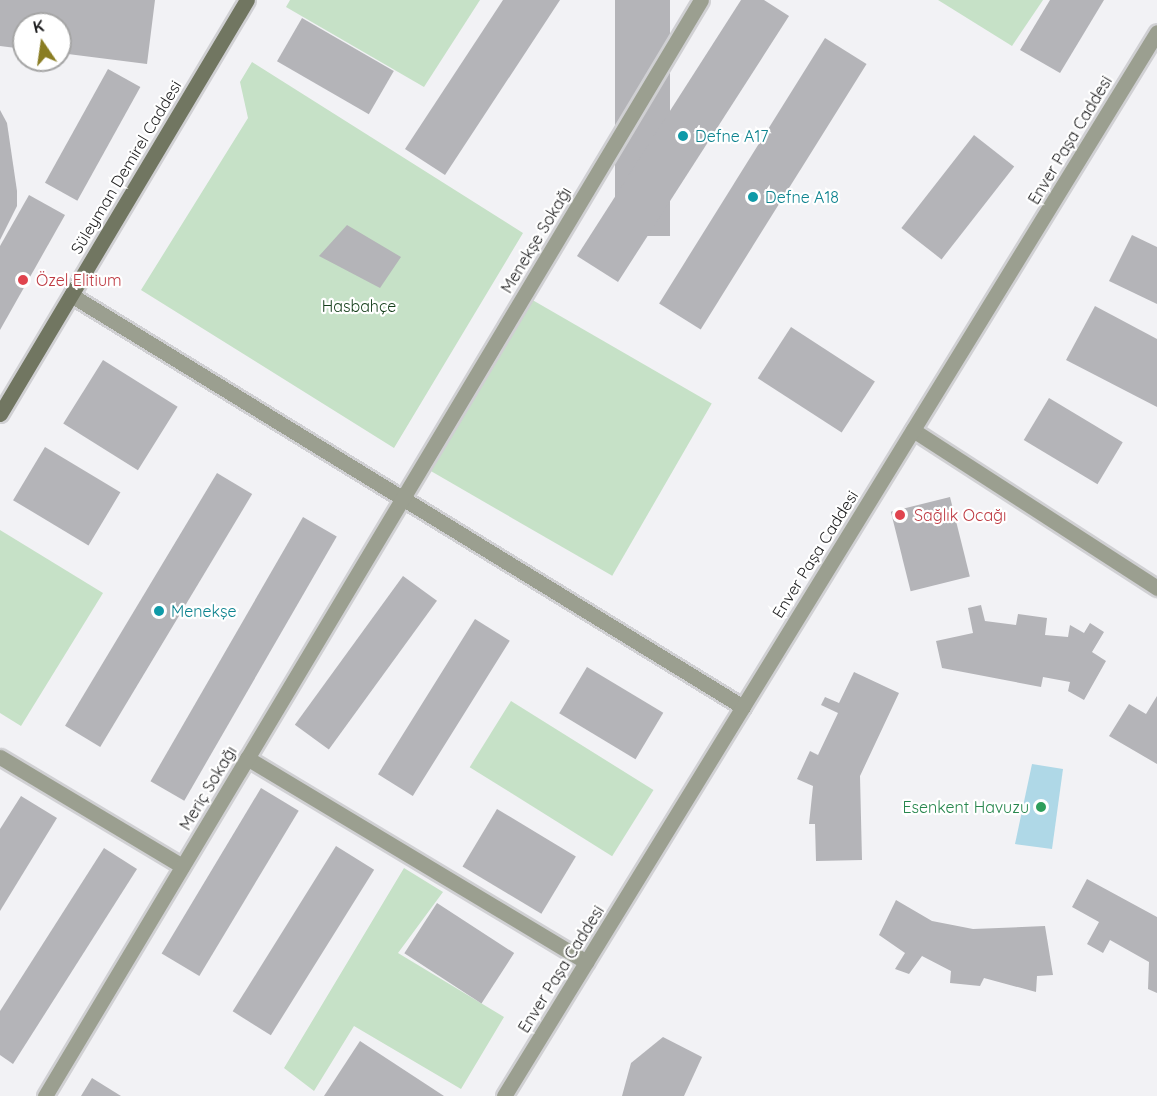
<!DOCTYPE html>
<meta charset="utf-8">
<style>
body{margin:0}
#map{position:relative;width:1157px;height:1096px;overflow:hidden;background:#f2f2f5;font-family:Quicksand,sans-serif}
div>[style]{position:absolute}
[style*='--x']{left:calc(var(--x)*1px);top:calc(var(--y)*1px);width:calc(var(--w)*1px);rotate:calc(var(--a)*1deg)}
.green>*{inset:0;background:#c6e1c7;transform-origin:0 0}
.water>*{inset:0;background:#afd8e7}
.building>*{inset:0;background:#b4b4b8;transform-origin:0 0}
.roads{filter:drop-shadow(2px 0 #d0d0d3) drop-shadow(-2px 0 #d0d0d3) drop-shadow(0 2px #d0d0d3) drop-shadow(0 -2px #d0d0d3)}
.street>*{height:15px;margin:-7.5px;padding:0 7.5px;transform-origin:7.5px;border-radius:7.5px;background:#9b9f90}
.secondary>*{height:15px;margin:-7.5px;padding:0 7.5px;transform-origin:7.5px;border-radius:7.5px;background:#717661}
.dots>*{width:16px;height:16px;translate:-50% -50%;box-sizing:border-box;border:3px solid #fff;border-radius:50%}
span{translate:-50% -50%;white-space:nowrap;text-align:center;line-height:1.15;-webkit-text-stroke:4.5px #fff;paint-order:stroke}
.culture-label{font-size:16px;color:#0d838f}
.left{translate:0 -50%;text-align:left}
.street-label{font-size:16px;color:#1d1d1e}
.health-label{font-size:16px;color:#be3a42}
.park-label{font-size:16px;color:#143e1a}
.leisure-label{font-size:16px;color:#27864d}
.right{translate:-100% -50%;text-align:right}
.north{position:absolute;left:12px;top:12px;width:60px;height:60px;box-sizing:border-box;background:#fff;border:2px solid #a5a5a5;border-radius:50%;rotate:347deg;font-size:16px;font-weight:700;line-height:24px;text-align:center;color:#1d1d1e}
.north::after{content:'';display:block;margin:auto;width:21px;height:27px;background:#8a7d23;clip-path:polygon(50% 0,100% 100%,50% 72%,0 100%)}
</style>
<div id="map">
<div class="green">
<i style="clip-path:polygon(290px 0,480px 0,424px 87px,286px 7px)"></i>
<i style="clip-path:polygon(938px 0,1043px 0,1012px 46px)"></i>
<i style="clip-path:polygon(252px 62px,523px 233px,394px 448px,141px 290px,248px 118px,240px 82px)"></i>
<i style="left:529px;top:298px;width:211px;height:199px;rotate:30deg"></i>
<i style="clip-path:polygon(0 530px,103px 593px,21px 726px,0 713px)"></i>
<i style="left:511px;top:701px;width:168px;height:78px;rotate:32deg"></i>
<i style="clip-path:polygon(404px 868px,443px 892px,398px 953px,504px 1017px,461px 1089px,354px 1026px,314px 1091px,284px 1068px)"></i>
</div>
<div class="water">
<i style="clip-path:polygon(1032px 764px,1063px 769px,1052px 849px,1015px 844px)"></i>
</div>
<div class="building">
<i style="clip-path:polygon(0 0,155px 0,147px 64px,60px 53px,60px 24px,24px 24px,24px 49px,0 46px)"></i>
<i style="clip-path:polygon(503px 0,560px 0,445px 175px,405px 149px)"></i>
<i style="left:615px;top:0;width:55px;height:236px"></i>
<i style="clip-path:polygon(741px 0,764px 0,789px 16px,618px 282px,577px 256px)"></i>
<i style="clip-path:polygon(1050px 0,1104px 0,1060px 73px,1020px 50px)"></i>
<i style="left:302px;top:18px;width:106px;height:50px;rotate:30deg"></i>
<i style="left:825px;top:38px;width:49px;height:313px;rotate:32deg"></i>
<i style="left:108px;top:69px;width:37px;height:130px;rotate:29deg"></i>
<i style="clip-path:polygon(0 110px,7px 123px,17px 191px,17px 206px,0 240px)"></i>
<i style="left:974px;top:135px;width:51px;height:118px;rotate:38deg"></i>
<i style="clip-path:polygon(29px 195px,65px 215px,0 330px,0 246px)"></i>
<i style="clip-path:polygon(347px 225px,401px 257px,380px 288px,319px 256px)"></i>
<i style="clip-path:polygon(1132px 235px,1157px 247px,1157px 304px,1109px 281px)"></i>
<i style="clip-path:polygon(1095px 306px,1157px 339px,1157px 407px,1066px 360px)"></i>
<i style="left:791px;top:327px;width:100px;height:61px;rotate:33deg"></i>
<i style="left:103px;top:360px;width:88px;height:75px;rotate:32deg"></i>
<i style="left:1049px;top:398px;width:86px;height:49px;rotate:31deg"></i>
<i style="left:45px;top:447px;width:88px;height:62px;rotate:31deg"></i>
<i style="left:217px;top:473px;width:41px;height:295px;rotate:31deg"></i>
<i style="left:950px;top:497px;width:82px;height:61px;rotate:76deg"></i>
<i style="left:303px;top:517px;width:39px;height:305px;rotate:30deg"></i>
<i style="left:403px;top:576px;width:42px;height:184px;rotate:36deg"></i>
<i style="clip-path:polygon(981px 605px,985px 621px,1016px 625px,1018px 614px,1047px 618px,1045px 635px,1068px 637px,1070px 625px,1084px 633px,1090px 623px,1104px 632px,1092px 652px,1106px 661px,1084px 700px,1068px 691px,1070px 682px,1043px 677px,1041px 687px,942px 668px,936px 641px,973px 633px,968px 608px)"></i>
<i style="left:475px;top:619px;width:41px;height:183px;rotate:32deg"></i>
<i style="left:587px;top:667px;width:89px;height:54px;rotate:31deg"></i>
<i style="clip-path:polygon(854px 672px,899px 693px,860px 776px,862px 860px,816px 861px,815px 824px,809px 824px,813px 786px,797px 779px,810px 751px,818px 755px,838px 713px,821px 705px,825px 697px,839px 703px)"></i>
<i style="clip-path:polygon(1157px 696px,1157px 764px,1109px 736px,1129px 704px,1146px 714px)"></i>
<i style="left:261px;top:788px;width:44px;height:193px;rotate:31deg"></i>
<i style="clip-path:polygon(21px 796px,57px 818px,0 911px,0 829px)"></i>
<i style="left:497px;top:809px;width:92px;height:67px;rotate:31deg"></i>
<i style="left:336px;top:846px;width:45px;height:195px;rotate:32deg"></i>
<i style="clip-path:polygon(104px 848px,137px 869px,13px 1064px,0 1055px,0 1011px)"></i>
<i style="clip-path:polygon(1087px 879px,1157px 917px,1157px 993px,1148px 989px,1149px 962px,1110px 940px,1103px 953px,1087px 944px,1099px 922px,1072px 907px)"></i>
<i style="clip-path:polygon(896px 900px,932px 921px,973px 929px,1045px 926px,1053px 975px,1037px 976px,1036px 992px,984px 978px,980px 986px,950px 983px,951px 971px,922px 956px,909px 974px,895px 969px,905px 953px,879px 935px)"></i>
<i style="left:437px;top:903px;width:92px;height:60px;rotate:33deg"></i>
<i style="clip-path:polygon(663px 1037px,702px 1057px,684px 1096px,622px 1096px,631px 1063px)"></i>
<i style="clip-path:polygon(360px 1041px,444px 1096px,324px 1096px)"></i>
<i style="clip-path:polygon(92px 1078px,121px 1096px,81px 1096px)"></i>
</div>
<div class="roads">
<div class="street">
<i style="--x:71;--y:295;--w:788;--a:31.51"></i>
<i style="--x:913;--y:430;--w:291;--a:32.9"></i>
<i style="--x:0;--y:757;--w:212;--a:30.9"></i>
<i style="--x:247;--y:758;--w:396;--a:31"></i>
<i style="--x:45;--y:1096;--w:1277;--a:-59.1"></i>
<i style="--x:504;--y:1096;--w:1248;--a:-58.46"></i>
</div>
<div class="secondary">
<i style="--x:0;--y:414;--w:482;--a:-59.2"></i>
</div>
</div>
<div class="dots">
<i style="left:683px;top:136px;background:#0f9aa8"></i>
<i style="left:753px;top:197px;background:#0f9aa8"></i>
<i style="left:23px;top:280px;background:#e0444e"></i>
<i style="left:900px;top:515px;background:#e0444e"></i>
<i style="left:159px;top:611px;background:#0f9aa8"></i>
<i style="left:1041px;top:807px;background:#2e9e5b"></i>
</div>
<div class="culture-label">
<span class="left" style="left:695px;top:136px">Defne A17</span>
<span class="left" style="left:765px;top:197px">Defne A18</span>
<span class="left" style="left:171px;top:611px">Menekşe</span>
</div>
<div class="street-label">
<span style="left:1070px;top:140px;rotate:-59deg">Enver Paşa Caddesi</span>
<span style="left:126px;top:167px;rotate:-59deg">Süleyman Demirel Caddesi</span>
<span style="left:536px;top:240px;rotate:-59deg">Menekşe Sokağı</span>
<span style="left:815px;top:554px;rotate:-58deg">Enver Paşa Caddesi</span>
<span style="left:208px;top:788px;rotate:-59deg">Meriç Sokağı</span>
<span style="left:561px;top:969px;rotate:-58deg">Enver Paşa Caddesi</span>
</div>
<div class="health-label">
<span class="left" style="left:36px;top:280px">Özel Elitium</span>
<span class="left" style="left:914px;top:515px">Sağlık Ocağı</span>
</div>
<div class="park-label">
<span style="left:359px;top:306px">Hasbahçe</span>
</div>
<div class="leisure-label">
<span class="right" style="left:1029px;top:807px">Esenkent Havuzu</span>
</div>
<div class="north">K</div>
</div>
